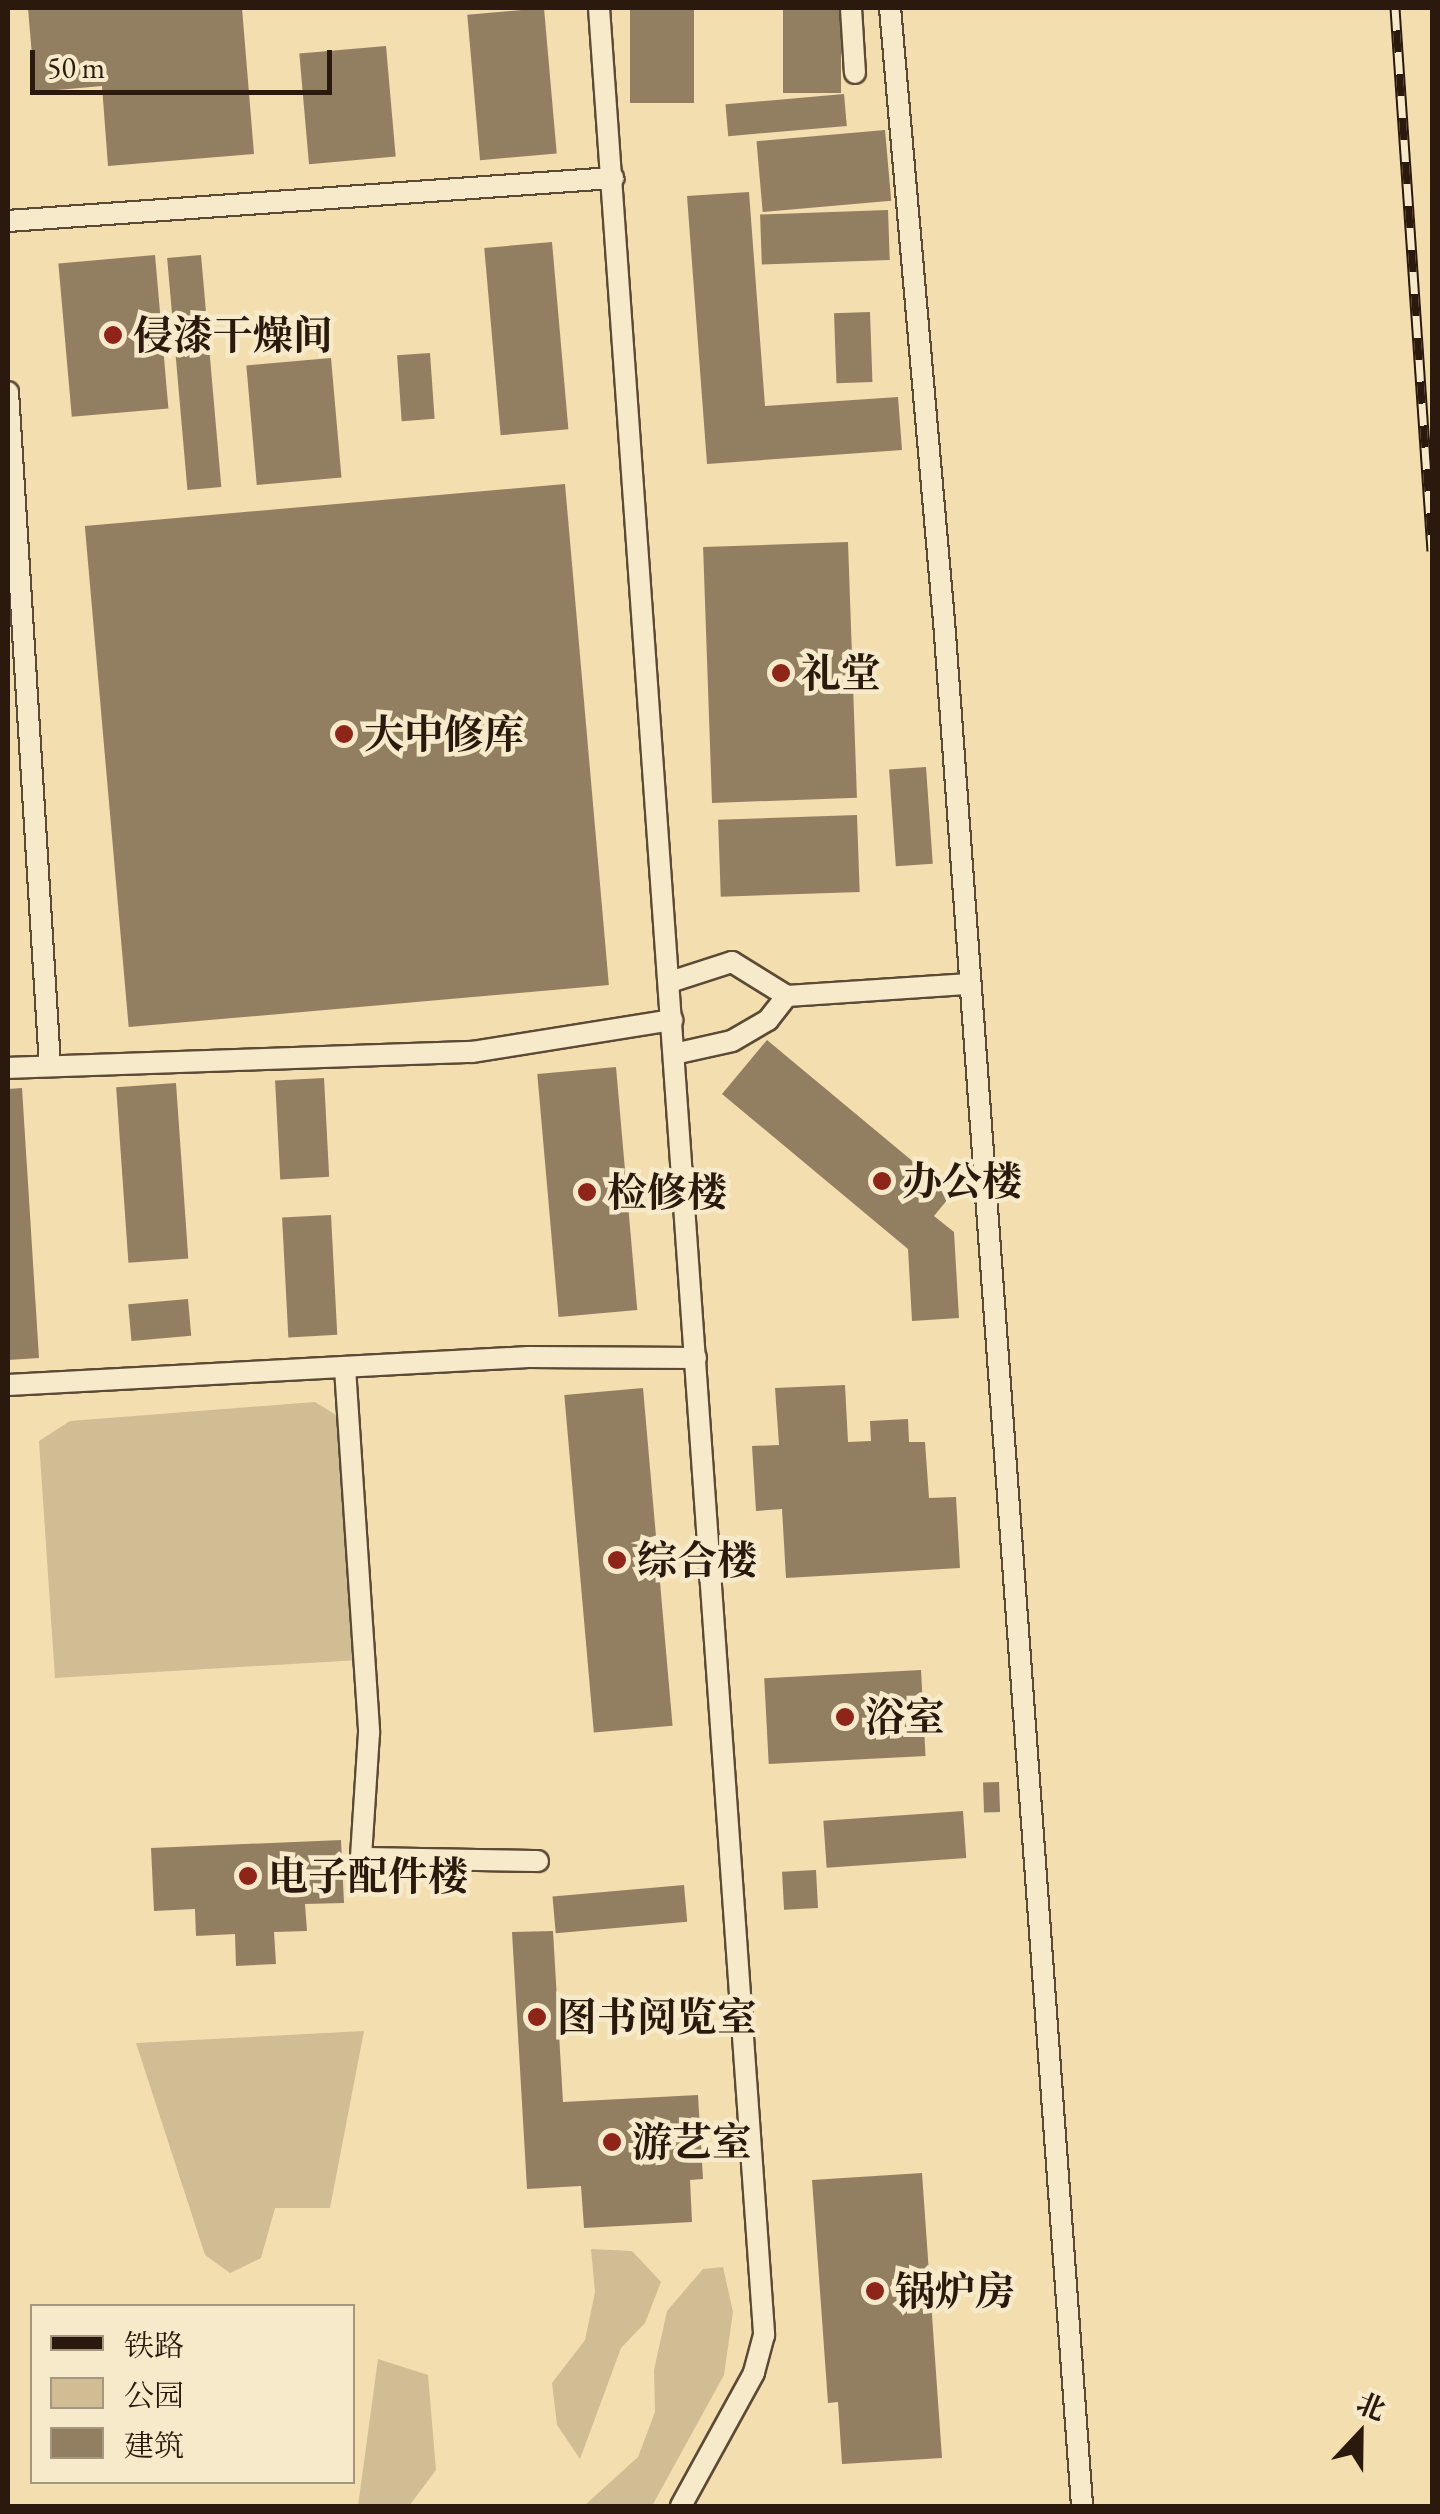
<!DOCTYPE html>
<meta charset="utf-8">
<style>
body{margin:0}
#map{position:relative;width:1440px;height:2514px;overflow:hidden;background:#f2deaf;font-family:"EB Garamond","Noto Serif SC",serif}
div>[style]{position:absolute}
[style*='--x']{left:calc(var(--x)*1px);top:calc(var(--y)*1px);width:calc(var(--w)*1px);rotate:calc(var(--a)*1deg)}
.green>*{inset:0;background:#d0bd93}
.building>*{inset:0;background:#927f61;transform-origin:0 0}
.roads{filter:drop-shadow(2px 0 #5c4a35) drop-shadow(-2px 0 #5c4a35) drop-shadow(0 2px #5c4a35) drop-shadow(0 -2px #5c4a35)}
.service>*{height:20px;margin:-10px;padding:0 10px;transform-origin:10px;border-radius:10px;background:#f7eacb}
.rail>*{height:11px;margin-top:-5.5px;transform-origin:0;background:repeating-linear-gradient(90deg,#f7eacb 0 22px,#2a190c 0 44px);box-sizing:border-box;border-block:2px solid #2a190c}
.dots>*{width:28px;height:28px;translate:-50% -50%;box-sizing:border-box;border:5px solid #f7eacb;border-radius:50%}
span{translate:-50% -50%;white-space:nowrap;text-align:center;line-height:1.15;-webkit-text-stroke:9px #f7eacb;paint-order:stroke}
.poi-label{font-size:40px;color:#2a190c;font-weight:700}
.left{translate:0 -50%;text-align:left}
.frame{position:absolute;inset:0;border:10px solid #2a190c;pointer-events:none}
.legend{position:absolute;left:30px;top:2304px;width:325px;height:180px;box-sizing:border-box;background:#f7eacb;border:2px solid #a5967f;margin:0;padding:12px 18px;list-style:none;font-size:30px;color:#2a190c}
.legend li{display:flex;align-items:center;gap:20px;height:50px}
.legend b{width:50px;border:2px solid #a5967f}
.north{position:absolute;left:1310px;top:2384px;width:100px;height:100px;-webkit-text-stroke:8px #f7eacb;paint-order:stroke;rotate:22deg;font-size:28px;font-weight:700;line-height:40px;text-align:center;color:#2a190c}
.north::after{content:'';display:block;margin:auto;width:35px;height:45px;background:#2a190c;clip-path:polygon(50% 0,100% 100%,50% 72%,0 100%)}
.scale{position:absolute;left:30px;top:50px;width:302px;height:45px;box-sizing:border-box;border:5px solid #2a190c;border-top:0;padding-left:12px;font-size:30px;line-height:35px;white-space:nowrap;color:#2a190c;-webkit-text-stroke:8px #f7eacb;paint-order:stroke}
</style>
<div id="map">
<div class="green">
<i style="clip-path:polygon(315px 1402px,346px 1421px,359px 1660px,55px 1678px,39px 1441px,70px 1421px)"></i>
<i style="clip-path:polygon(364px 2031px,330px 2208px,275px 2208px,261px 2258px,230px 2273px,205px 2255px,136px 2043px)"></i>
<i style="clip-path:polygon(591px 2249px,632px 2251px,661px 2282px,645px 2323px,621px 2348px,580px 2459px,557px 2425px,552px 2383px,585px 2340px,595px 2292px)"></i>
<i style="clip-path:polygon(723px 2267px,733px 2312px,724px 2375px,652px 2506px,584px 2506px,638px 2457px,655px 2412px,654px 2370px,667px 2311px,703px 2269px)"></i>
<i style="clip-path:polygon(378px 2359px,428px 2375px,436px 2470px,409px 2506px,358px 2506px)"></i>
</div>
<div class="building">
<i style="clip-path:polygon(28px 8px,242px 8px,254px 154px,108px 166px,102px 86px,35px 92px)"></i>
<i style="left:544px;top:8px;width:146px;height:77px;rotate:85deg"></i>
<i style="left:630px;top:8px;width:64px;height:95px"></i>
<i style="left:783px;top:8px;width:58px;height:85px"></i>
<i style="left:386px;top:46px;width:111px;height:87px;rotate:85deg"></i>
<i style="left:844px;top:94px;width:32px;height:119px;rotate:85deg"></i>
<i style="left:885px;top:130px;width:71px;height:129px;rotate:85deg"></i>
<i style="clip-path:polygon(749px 192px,765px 406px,898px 397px,902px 450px,707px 464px,687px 196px)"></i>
<i style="left:888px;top:210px;width:50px;height:128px;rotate:88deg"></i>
<i style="left:552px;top:242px;width:188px;height:68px;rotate:85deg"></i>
<i style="left:155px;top:255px;width:154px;height:97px;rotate:85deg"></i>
<i style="left:201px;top:255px;width:233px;height:34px;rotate:85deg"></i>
<i style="left:870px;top:312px;width:70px;height:36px;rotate:88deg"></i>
<i style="left:430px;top:353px;width:66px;height:33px;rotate:86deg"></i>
<i style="left:331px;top:358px;width:120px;height:85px;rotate:85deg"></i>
<i style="left:565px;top:484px;width:503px;height:482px;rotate:85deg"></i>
<i style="left:848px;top:542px;width:256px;height:145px;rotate:88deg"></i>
<i style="left:926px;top:767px;width:97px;height:37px;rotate:86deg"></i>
<i style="left:857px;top:815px;width:77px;height:139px;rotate:88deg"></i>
<i style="clip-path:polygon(767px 1040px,952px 1194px,934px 1216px,954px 1232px,959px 1318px,912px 1321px,908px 1249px,722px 1094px)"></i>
<i style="left:616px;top:1067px;width:244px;height:79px;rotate:85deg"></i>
<i style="left:324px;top:1078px;width:99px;height:49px;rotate:87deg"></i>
<i style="left:176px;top:1083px;width:176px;height:60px;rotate:86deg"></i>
<i style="clip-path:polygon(22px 1088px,39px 1358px,8px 1360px,8px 1089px)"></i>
<i style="left:331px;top:1215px;width:120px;height:49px;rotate:87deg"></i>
<i style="left:188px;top:1299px;width:37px;height:60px;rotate:85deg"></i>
<i style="clip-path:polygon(845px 1385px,848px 1442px,871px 1441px,870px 1421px,908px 1419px,909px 1442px,925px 1442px,929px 1498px,956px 1497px,960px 1568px,786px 1578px,782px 1509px,756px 1511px,752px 1446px,779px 1445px,775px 1388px)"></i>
<i style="left:643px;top:1388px;width:339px;height:79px;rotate:85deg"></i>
<i style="left:921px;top:1670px;width:86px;height:157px;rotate:87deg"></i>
<i style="left:999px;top:1782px;width:30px;height:16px;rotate:88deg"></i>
<i style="left:963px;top:1811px;width:47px;height:140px;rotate:86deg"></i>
<i style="clip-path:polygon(341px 1840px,344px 1903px,305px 1904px,307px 1931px,274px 1932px,276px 1964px,236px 1966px,235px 1934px,196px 1936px,195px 1909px,154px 1911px,151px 1848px)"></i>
<i style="left:816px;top:1870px;width:38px;height:34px;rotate:87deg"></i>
<i style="left:684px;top:1885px;width:37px;height:132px;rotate:85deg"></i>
<i style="clip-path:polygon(553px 1931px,563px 2102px,698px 2095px,703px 2179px,690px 2180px,692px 2222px,584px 2228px,581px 2186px,527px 2189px,512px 1932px)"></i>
<i style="clip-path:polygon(922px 2173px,942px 2458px,842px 2464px,838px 2402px,828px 2403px,812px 2180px)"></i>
</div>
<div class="roads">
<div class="service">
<i style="--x:599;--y:8;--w:2333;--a:85.94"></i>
<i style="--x:764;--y:2335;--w:39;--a:105"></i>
<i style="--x:754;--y:2373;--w:152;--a:118.8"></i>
<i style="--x:851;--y:8;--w:65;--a:86.5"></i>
<i style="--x:890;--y:8;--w:615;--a:84.97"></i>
<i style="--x:944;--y:621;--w:1890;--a:85.81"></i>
<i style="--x:8;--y:221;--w:607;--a:-4.07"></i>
<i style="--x:8;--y:392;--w:674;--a:86.43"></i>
<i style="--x:670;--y:982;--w:65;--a:-17.9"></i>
<i style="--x:732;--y:962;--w:65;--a:31.7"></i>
<i style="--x:787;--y:996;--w:183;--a:-3.8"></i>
<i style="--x:674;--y:1054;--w:59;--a:-12.6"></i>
<i style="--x:732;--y:1041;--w:42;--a:-30.3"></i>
<i style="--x:768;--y:1020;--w:31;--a:-52"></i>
<i style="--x:8;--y:1068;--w:464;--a:-2"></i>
<i style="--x:472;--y:1052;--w:203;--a:-9.1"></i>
<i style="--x:345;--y:1368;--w:366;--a:86.2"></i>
<i style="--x:369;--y:1733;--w:125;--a:93.7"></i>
<i style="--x:361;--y:1858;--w:177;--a:1"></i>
<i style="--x:8;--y:1385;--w:521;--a:-3.08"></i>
<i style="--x:528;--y:1357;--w:168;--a:0.3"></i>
</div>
</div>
<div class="rail">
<i style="--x:1395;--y:8;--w:544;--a:86.1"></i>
</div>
<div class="dots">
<i style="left:113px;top:335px;background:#8f2418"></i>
<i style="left:781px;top:673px;background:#8f2418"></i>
<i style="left:344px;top:734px;background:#8f2418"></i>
<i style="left:882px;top:1181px;background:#8f2418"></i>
<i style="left:587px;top:1192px;background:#8f2418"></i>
<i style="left:617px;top:1560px;background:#8f2418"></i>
<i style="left:845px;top:1717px;background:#8f2418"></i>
<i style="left:248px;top:1876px;background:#8f2418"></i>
<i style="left:537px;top:2017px;background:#8f2418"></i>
<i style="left:612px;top:2142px;background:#8f2418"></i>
<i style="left:875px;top:2291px;background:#8f2418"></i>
</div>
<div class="poi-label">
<span class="left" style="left:133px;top:335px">侵漆干燥间</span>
<span class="left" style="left:801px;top:673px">礼堂</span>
<span class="left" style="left:364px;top:734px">大中修库</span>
<span class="left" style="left:902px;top:1181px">办公楼</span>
<span class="left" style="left:607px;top:1192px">检修楼</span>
<span class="left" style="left:637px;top:1560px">综合楼</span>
<span class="left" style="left:865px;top:1717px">浴室</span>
<span class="left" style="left:268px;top:1876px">电子配件楼</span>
<span class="left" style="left:557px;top:2017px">图书阅览室</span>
<span class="left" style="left:632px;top:2142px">游艺室</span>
<span class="left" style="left:895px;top:2291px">锅炉房</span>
</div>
<div class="frame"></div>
<ul class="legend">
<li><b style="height:12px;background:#2a190c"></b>铁路</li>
<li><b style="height:28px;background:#d0bd93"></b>公园</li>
<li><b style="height:28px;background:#927f61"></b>建筑</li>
</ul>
<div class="north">北</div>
<div class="scale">50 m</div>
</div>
